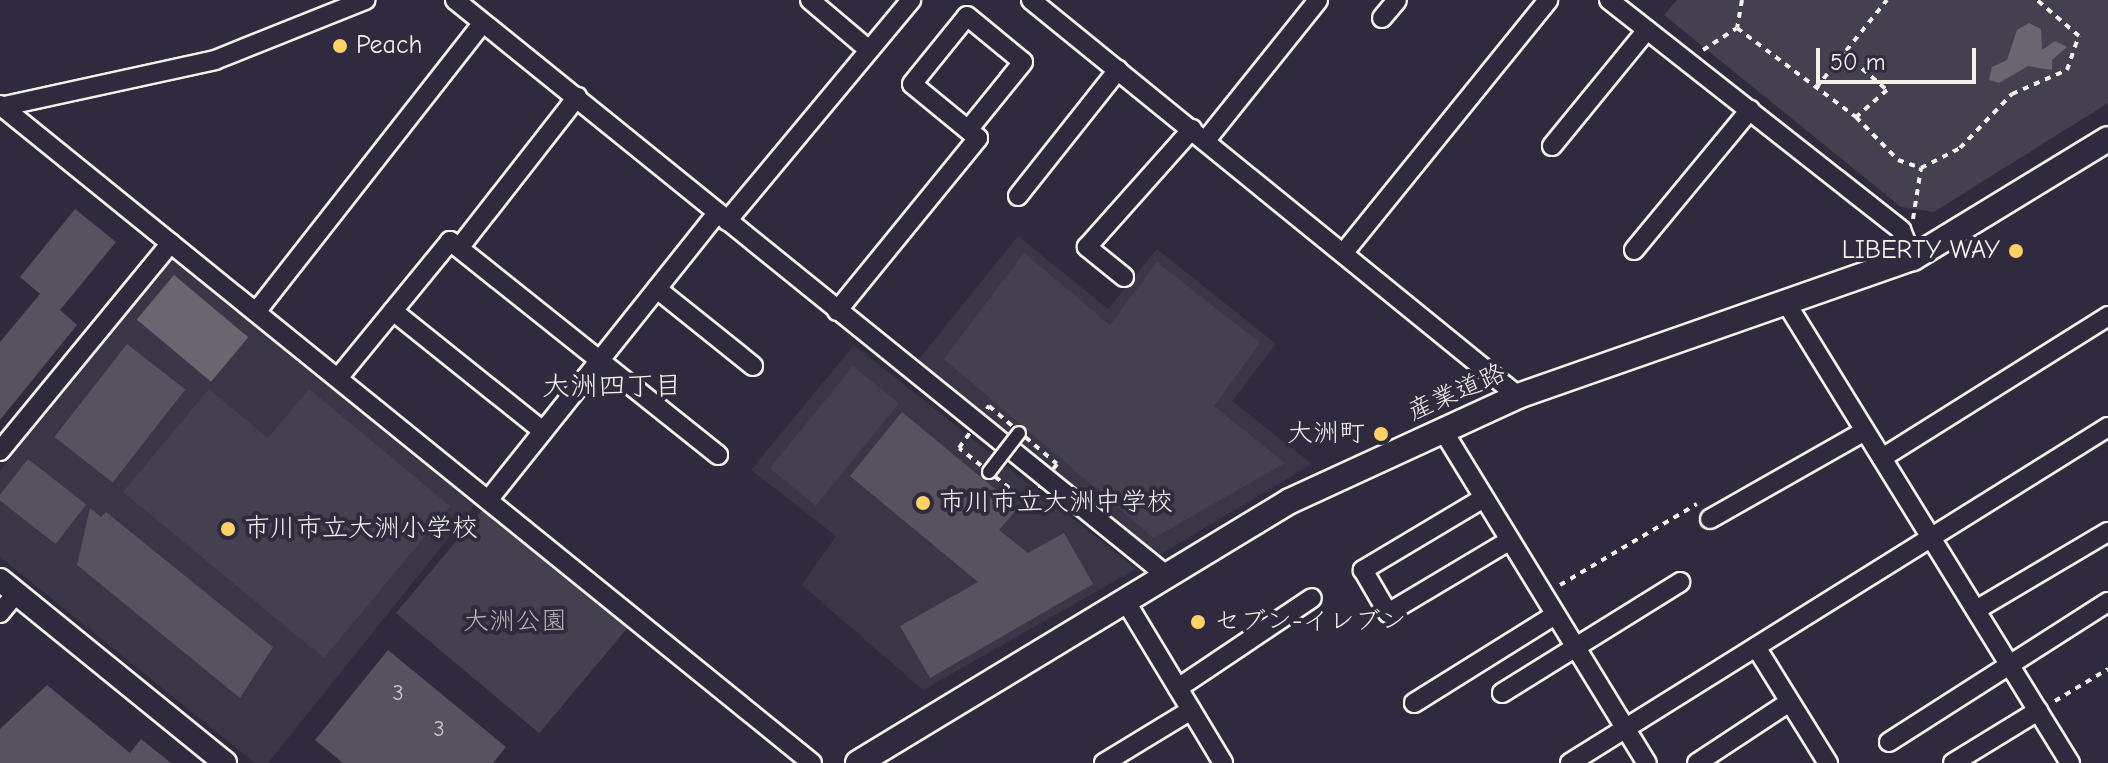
<!DOCTYPE html>
<meta charset="utf-8">
<style>
body{margin:0}
#map{position:relative;width:2108px;height:763px;overflow:hidden;background:#2f2a3d;font-family:"Comic Neue","Klee One",sans-serif}
div>[style]{position:absolute}
[style*='--x']{left:calc(var(--x)*1px);top:calc(var(--y)*1px);width:calc(var(--w)*1px);rotate:calc(var(--a)*1deg)}
.built>*{inset:0;background:#3b3647}
.green>*{inset:0;background:#454050;transform-origin:0 0}
.water>*{inset:0;background:#6a6670;transform-origin:0 0}
.building>*{inset:0;background:#56525f;transform-origin:0 0}
.path>*{height:4px;margin-top:-2px;transform-origin:0;background:repeating-linear-gradient(90deg,#f4f1e8 0 6px,transparent 0 12px)}
.roads{filter:drop-shadow(2px 0 #f4f1e8) drop-shadow(-2px 0 #f4f1e8) drop-shadow(0 2px #f4f1e8) drop-shadow(0 -2px #f4f1e8)}
.minor>*{height:18px;margin:-9px;padding:0 9px;transform-origin:9px;border-radius:9px;background:#2f2a3d}
.tertiary>*{height:22px;margin:-11px;padding:0 11px;transform-origin:11px;border-radius:11px;background:#2f2a3d}
.secondary>*{height:24px;margin:-12px;padding:0 12px;transform-origin:12px;border-radius:12px;background:#2f2a3d}
.bridges{filter:drop-shadow(2px 0 #f4f1e8) drop-shadow(-2px 0 #f4f1e8) drop-shadow(0 2px #f4f1e8) drop-shadow(0 -2px #f4f1e8)}
.pedestrian-bridge>*{height:12px;margin:-6px;padding:0 6px;transform-origin:6px;border-radius:6px;background:#2f2a3d}
.dots>*{width:22px;height:22px;translate:-50% -50%;box-sizing:border-box;border:4px solid #2f2a3d;border-radius:50%}
span{translate:-50% -50%;white-space:nowrap;text-align:center;line-height:1.15;-webkit-text-stroke:8px #2f2a3d;paint-order:stroke}
.number-label{font-size:22px;color:#ccc9c6}
.number-label span{-webkit-text-stroke-width:0}
.poi-label{font-size:26px;color:#f4f1e8}
.left{translate:0 -50%;text-align:left}
.right{translate:-100% -50%;text-align:right}
.street-label{font-size:26px;color:#f4f1e8}
.park-label{font-size:26px;color:#b7b3b3}
.neighbourhood-label{font-size:28px;color:#f4f1e8}
.scale{position:absolute;left:1816px;top:48px;width:160px;height:36px;box-sizing:border-box;border:4px solid #f4f1e8;border-top:0;padding-left:10px;font-size:24px;line-height:28px;white-space:nowrap;color:#f4f1e8;-webkit-text-stroke:6px #2f2a3d;paint-order:stroke}
</style>
<div id="map">
<div class="built">
<i style="clip-path:polygon(1018px 236px,1108px 309px,1157px 249px,1276px 344px,1232px 401px,1312px 464px,1156px 557px,915px 364px)"></i>
<i style="clip-path:polygon(175px 254px,479px 500px,268px 763px,255px 763px,0 557px,0 471px)"></i>
<i style="clip-path:polygon(854px 345px,1136px 569px,923px 690px,802px 585px,836px 536px,751px 470px)"></i>
</div>
<div class="green">
<i style="clip-path:polygon(1677px 0,2108px 0,2108px 103px,1934px 212px,1901px 207px,1664px 15px)"></i>
<i style="clip-path:polygon(1024px 253px,1110px 325px,1157px 262px,1260px 343px,1214px 406px,1285px 463px,1154px 538px,944px 359px)"></i>
<i style="left:853px;top:366px;width:59px;height:132px;rotate:39deg"></i>
<i style="clip-path:polygon(209px 389px,268px 438px,309px 389px,450px 506px,324px 658px,123px 492px)"></i>
<i style="left:484px;top:508px;width:187px;height:137px;rotate:40deg"></i>
</div>
<div class="water">
<i style="clip-path:polygon(2029px 23px,2041px 29px,2042px 50px,2055px 41px,2067px 47px,2052px 60px,2052px 70px,2028px 66px,1999px 83px,1989px 80px,1992px 67px,2007px 60px,2017px 30px)"></i>
<i style="left:174px;top:275px;width:97px;height:58px;rotate:40deg"></i>
</div>
<div class="building">
<i style="clip-path:polygon(75px 209px,116px 242px,60px 310px,77px 325px,0 420px,0 342px,40px 294px,20px 277px)"></i>
<i style="left:127px;top:344px;width:74px;height:118px;rotate:38deg"></i>
<i style="clip-path:polygon(902px 412px,1018px 508px,999px 530px,1028px 553px,1064px 533px,1093px 584px,930px 678px,900px 626px,978px 582px,850px 476px)"></i>
<i style="left:28px;top:459px;width:74px;height:50px;rotate:38deg"></i>
<i style="clip-path:polygon(90px 508px,101px 517px,106px 512px,273px 647px,240px 698px,77px 565px)"></i>
<i style="clip-path:polygon(388px 650px,506px 747px,493px 763px,343px 763px,315px 740px)"></i>
<i style="clip-path:polygon(47px 685px,130px 753px,141px 739px,171px 763px,0 763px,0 729px)"></i>
</div>
<div class="path">
<i style="--x:1742;--y:0;--w:28;--a:100"></i>
<i style="--x:1737;--y:28;--w:149;--a:36.8"></i>
<i style="--x:1856;--y:117;--w:60;--a:45.7"></i>
<i style="--x:1898;--y:160;--w:24;--a:19"></i>
<i style="--x:1921;--y:168;--w:44;--a:-27.1"></i>
<i style="--x:1960;--y:148;--w:75;--a:-46.1"></i>
<i style="--x:2012;--y:94;--w:60;--a:-23.6"></i>
<i style="--x:2067;--y:70;--w:36;--a:-71"></i>
<i style="--x:2079;--y:36;--w:55;--a:-139.4"></i>
<i style="--x:1703;--y:50;--w:40;--a:-32.9"></i>
<i style="--x:1844;--y:53;--w:57;--a:40.7"></i>
<i style="--x:1887;--y:90;--w:41;--a:138.9"></i>
<i style="--x:1816;--y:88;--w:113;--a:-51.1"></i>
<i style="--x:1913;--y:219;--w:52;--a:-81.1"></i>
<i style="--x:989;--y:406;--w:89;--a:40.5"></i>
<i style="--x:1057;--y:464;--w:49;--a:126.6"></i>
<i style="--x:1028;--y:503;--w:88;--a:-141.4"></i>
<i style="--x:959;--y:448;--w:52;--a:-54.5"></i>
<i style="--x:1560;--y:585;--w:159;--a:-30.6"></i>
<i style="--x:2055;--y:701;--w:62;--a:-31.1"></i>
</div>
<div class="roads">
<div class="minor">
<i style="--x:455;--y:0;--w:914;--a:38.96"></i>
<i style="--x:810;--y:0;--w:77;--a:40.3"></i>
<i style="--x:1031;--y:0;--w:628;--a:39.12"></i>
<i style="--x:1609;--y:0;--w:372;--a:38.2"></i>
<i style="--x:1901;--y:230;--w:30;--a:67"></i>
<i style="--x:1382;--y:18;--w:23;--a:-50"></i>
<i style="--x:0;--y:105;--w:1045;--a:39.02"></i>
<i style="--x:0;--y:107;--w:220;--a:-12.3"></i>
<i style="--x:215;--y:60;--w:162;--a:-21.8"></i>
<i style="--x:1206;--y:140;--w:179;--a:-51.3"></i>
<i style="--x:1552;--y:146;--w:150;--a:-50.7"></i>
<i style="--x:1018;--y:196;--w:161;--a:-51.6"></i>
<i style="--x:727;--y:221;--w:288;--a:-50.2"></i>
<i style="--x:459;--y:248;--w:192;--a:-52"></i>
<i style="--x:1634;--y:250;--w:182;--a:-50.4"></i>
<i style="--x:1345;--y:251;--w:323;--a:-51"></i>
<i style="--x:1124;--y:277;--w:48;--a:-141"></i>
<i style="--x:1087;--y:247;--w:158;--a:-48.3"></i>
<i style="--x:657;--y:289;--w:123;--a:38.7"></i>
<i style="--x:1785;--y:301;--w:543;--a:58.33"></i>
<i style="--x:393;--y:311;--w:192;--a:38.7"></i>
<i style="--x:837;--y:311;--w:223;--a:-50.8"></i>
<i style="--x:978;--y:138;--w:13;--a:-141"></i>
<i style="--x:968;--y:130;--w:72;--a:-140.6"></i>
<i style="--x:912;--y:84;--w:87;--a:-51"></i>
<i style="--x:967;--y:16;--w:72;--a:39.4"></i>
<i style="--x:1023;--y:62;--w:87;--a:129"></i>
<i style="--x:256;--y:312;--w:367;--a:-51.9"></i>
<i style="--x:338;--y:378;--w:177;--a:-50.7"></i>
<i style="--x:450;--y:241;--w:343;--a:38.6"></i>
<i style="--x:1442;--y:429;--w:392;--a:58.5"></i>
<i style="--x:0;--y:451;--w:269;--a:-50.6"></i>
<i style="--x:1882;--y:458;--w:267;--a:-32.1"></i>
<i style="--x:489;--y:499;--w:366;--a:-51.4"></i>
<i style="--x:1482;--y:499;--w:139;--a:149.2"></i>
<i style="--x:1363;--y:570;--w:50;--a:59.8"></i>
<i style="--x:1388;--y:613;--w:141;--a:-30.8"></i>
<i style="--x:1710;--y:519;--w:178;--a:-29.6"></i>
<i style="--x:1126;--y:602;--w:188;--a:58.9"></i>
<i style="--x:1976;--y:610;--w:153;--a:-30.6"></i>
<i style="--x:0;--y:613;--w:26;--a:-51"></i>
<i style="--x:1756;--y:647;--w:137;--a:58.2"></i>
<i style="--x:1178;--y:688;--w:161;--a:-33.9"></i>
<i style="--x:1502;--y:693;--w:210;--a:-31.9"></i>
<i style="--x:1414;--y:703;--w:164;--a:-32"></i>
<i style="--x:1889;--y:742;--w:260;--a:-32.6"></i>
<i style="--x:1104;--y:763;--w:102;--a:-31.3"></i>
<i style="--x:1570;--y:763;--w:634;--a:-31.99"></i>
<i style="--x:1697;--y:763;--w:109;--a:-33.4"></i>
<i style="--x:1953;--y:763;--w:100;--a:-31.5"></i>
</div>
<div class="tertiary">
<i style="--x:0;--y:580;--w:290;--a:39.1"></i>
</div>
<div class="secondary">
<i style="--x:858;--y:763;--w:505;--a:-31.24"></i>
<i style="--x:1290;--y:501;--w:251;--a:-24.7"></i>
<i style="--x:1518;--y:396;--w:418;--a:-19.3"></i>
<i style="--x:1913;--y:258;--w:228;--a:-31.4"></i>
</div>
</div>
<div class="bridges">
<div class="pedestrian-bridge">
<i style="--x:989;--y:472;--w:49;--a:-52.4"></i>
</div>
</div>
<div class="dots">
<i style="left:340px;top:46px;background:#ffd166"></i>
<i style="left:2016px;top:251px;background:#ffd166"></i>
<i style="left:1381px;top:434px;background:#ffd166"></i>
<i style="left:923px;top:503px;background:#ffd166"></i>
<i style="left:228px;top:529px;background:#ffd166"></i>
<i style="left:1198px;top:622px;background:#ffd166"></i>
</div>
<div class="number-label">
<span style="left:398px;top:694px">3</span>
<span style="left:439px;top:730px">3</span>
</div>
<div class="poi-label">
<span class="left" style="left:356px;top:46px">Peach</span>
<span class="right" style="left:2000px;top:251px">LIBERTY WAY</span>
<span class="right" style="left:1365px;top:434px">大洲町</span>
<span class="left" style="left:939px;top:503px">市川市立大洲中学校</span>
<span class="left" style="left:244px;top:529px">市川市立大洲小学校</span>
<span class="left" style="left:1214px;top:622px">セブン-イレブン</span>
</div>
<div class="street-label">
<span style="left:1457px;top:393px;rotate:-24deg">産業道路</span>
</div>
<div class="park-label">
<span style="left:515px;top:622px">大洲公園</span>
</div>
<div class="neighbourhood-label">
<span style="left:612px;top:386px">大洲四丁目</span>
</div>
<div class="scale">50 m</div>
</div>
